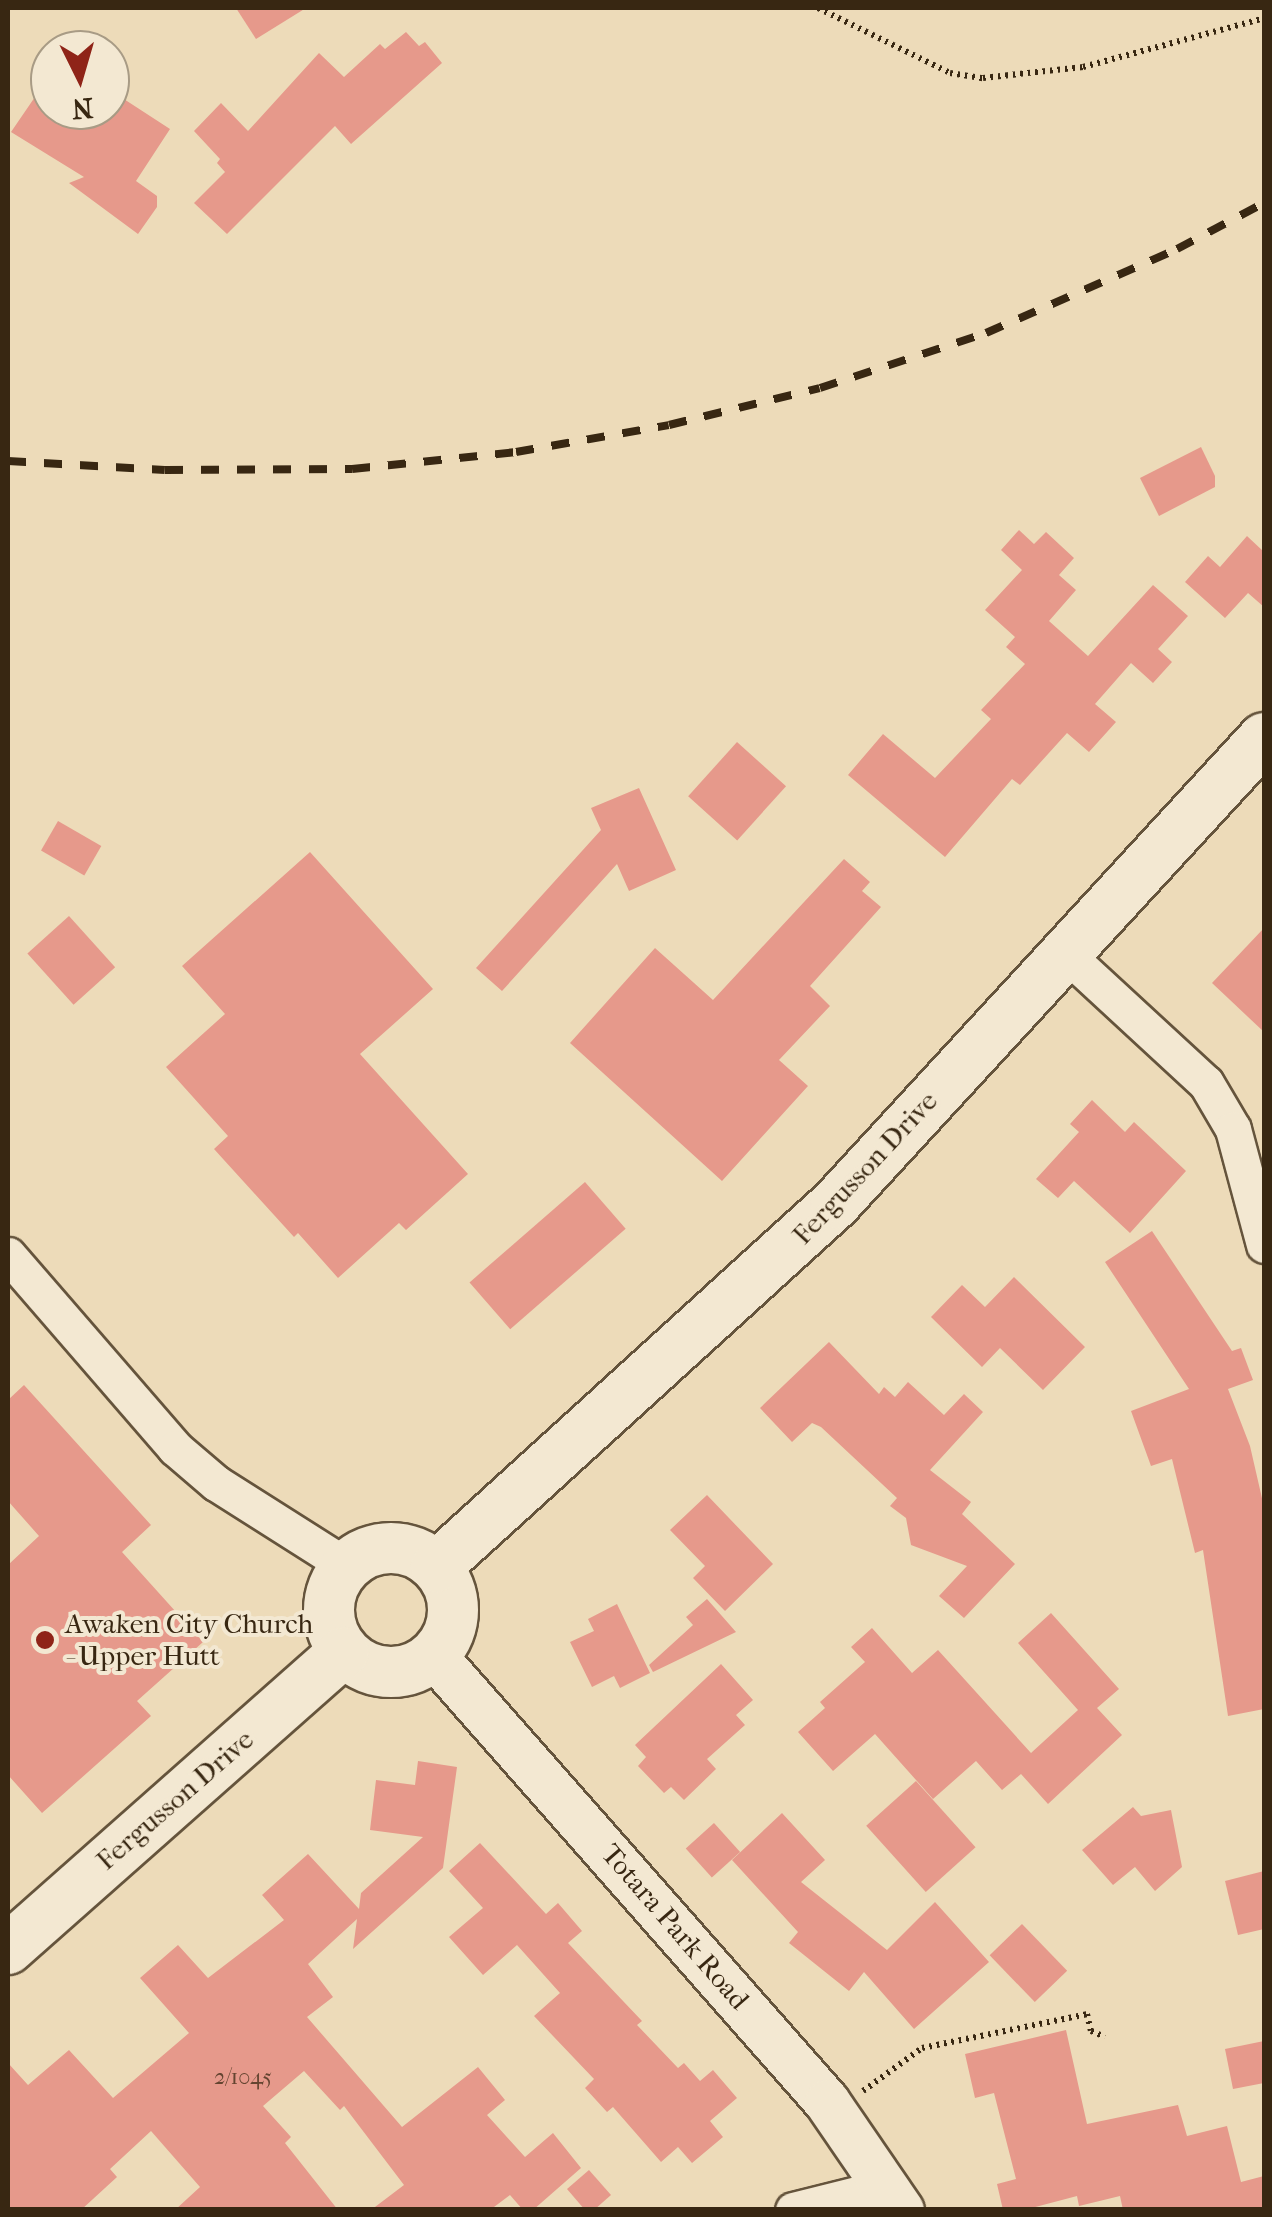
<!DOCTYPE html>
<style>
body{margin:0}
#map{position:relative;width:1272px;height:2217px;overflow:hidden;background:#eddbb9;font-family:"IM FELL French Canon",serif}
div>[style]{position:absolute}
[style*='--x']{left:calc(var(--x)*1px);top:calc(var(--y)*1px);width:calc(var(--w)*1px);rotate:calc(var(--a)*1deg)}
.building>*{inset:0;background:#e6998b;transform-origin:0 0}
.path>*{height:6px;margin-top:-3px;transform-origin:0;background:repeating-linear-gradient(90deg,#382712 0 2.5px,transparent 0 7.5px)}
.roads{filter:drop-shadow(2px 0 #65543c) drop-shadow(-2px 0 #65543c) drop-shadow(0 2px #65543c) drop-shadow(0 -2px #65543c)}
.minor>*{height:35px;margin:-17.5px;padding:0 17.5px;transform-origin:17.5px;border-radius:17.5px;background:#f3e8d2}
.tertiary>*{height:45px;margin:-22.5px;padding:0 22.5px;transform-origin:22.5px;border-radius:22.5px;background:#f3e8d2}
.secondary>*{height:50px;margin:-25px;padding:0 25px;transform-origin:25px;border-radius:25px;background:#f3e8d2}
.secondary>.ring{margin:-25px;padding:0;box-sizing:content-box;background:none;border:50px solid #f3e8d2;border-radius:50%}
.rail>*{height:8px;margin-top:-4px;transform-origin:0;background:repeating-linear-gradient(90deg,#382712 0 18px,transparent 0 36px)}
.dots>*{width:28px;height:28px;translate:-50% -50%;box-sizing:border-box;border:5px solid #f3e8d2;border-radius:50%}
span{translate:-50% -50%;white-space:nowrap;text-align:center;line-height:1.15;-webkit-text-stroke:8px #f3e8d2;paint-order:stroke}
.number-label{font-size:22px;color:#644430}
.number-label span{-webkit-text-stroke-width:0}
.street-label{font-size:28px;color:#382712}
.poi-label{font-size:28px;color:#382712}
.left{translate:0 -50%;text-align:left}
.frame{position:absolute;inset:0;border:10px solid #382712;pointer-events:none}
.north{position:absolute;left:30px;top:30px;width:100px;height:100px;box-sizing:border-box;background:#f3e8d2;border:2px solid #a89b85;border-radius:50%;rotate:175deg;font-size:28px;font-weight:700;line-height:40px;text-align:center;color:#382712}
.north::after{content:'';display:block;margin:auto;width:35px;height:45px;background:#8f2418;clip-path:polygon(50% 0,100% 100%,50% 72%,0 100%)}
</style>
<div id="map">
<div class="building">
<i style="clip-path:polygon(236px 8px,306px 8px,256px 39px)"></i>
<i style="clip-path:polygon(406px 32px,419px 46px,425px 42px,442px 63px,351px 144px,335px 126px,227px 234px,194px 203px,225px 172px,217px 163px,220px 159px,194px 131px,221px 103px,248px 131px,319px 53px,344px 77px,380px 44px,385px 49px)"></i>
<i style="clip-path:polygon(50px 75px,50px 110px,110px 110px,110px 90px,170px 129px,136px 181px,157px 196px,157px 207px,138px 234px,69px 183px,84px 177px,11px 132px)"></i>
<i style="clip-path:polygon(1201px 447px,1215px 476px,1215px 487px,1159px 516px,1140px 478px)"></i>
<i style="clip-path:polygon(1019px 530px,1034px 544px,1046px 532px,1074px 558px,1059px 575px,1076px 590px,1049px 621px,1088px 656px,1153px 585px,1188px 616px,1158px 649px,1172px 662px,1153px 683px,1131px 663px,1095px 704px,1116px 722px,1089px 752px,1067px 733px,1020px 785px,1012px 779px,945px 857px,848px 775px,883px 734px,935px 778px,991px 719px,981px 710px,1025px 664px,1006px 647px,1015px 637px,985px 610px,1022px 570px,1001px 550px)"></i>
<i style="clip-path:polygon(1247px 536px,1264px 552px,1264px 607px,1248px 593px,1225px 618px,1185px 582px,1208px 556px,1220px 567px)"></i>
<i style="left:737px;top:742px;width:66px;height:73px;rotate:42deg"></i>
<i style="clip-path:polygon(639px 788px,676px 870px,629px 891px,617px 864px,502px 991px,476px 968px,601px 830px,591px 808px)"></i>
<i style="left:58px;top:821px;width:50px;height:34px;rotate:30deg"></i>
<i style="clip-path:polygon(310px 852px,433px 989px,360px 1054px,468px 1174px,406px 1230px,399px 1223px,338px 1278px,298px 1233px,294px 1237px,214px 1149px,228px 1136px,166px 1067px,225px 1014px,182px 966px)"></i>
<i style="clip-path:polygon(844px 859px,870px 882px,862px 891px,881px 907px,810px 986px,830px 1006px,779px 1060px,808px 1086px,722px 1181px,570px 1043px,655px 948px,713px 1000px)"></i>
<i style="left:69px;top:916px;width:69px;height:56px;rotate:48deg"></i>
<i style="clip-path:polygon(1264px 928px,1264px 1032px,1212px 983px)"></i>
<i style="clip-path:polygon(1092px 1100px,1125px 1132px,1134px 1122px,1186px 1171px,1130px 1233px,1074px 1181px,1058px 1198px,1036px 1179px,1079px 1132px,1070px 1124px)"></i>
<i style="left:585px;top:1182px;width:62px;height:153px;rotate:49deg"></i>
<i style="clip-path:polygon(1152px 1231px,1232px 1351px,1241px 1348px,1253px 1380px,1228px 1389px,1250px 1446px,1264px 1507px,1264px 1709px,1228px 1716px,1203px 1550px,1195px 1553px,1172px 1459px,1151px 1466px,1131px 1411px,1189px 1389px,1105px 1262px)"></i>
<i style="clip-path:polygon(1014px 1277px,1085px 1347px,1043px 1390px,1000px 1348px,982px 1367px,931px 1317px,962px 1285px,985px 1307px)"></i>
<i style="clip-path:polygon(829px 1342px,879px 1394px,884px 1387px,895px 1397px,908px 1382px,944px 1415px,964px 1394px,983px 1412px,930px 1470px,971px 1502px,962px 1514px,1015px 1564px,964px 1618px,939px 1596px,967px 1566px,911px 1545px,906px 1518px,890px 1506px,897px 1498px,821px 1427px,812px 1423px,792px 1442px,760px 1408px)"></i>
<i style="clip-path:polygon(24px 1385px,151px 1525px,122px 1552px,203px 1642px,137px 1701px,151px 1716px,42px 1813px,8px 1775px,8px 1565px,39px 1536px,8px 1501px,8px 1400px)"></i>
<i style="clip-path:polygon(707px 1495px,773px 1564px,725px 1611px,693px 1578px,705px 1566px,670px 1530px)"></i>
<i style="clip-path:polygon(707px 1599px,736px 1632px,653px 1672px,649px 1665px,693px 1625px,686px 1617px)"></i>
<i style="clip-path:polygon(617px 1604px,650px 1673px,620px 1688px,614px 1676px,592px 1687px,570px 1642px,594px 1631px,588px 1619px)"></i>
<i style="clip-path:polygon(1051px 1613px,1119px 1689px,1097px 1708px,1122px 1735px,1048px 1804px,1021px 1774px,1002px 1790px,976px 1761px,933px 1799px,875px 1734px,833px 1771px,798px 1732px,825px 1708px,820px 1702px,865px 1662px,851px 1647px,872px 1628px,912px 1673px,938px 1650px,1031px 1753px,1078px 1710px,1018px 1643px)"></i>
<i style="clip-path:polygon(721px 1664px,753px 1700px,736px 1715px,745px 1725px,707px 1759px,716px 1769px,684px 1800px,671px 1787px,664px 1793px,638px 1766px,646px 1757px,635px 1745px)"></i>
<i style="clip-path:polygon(418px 1761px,457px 1767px,443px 1868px,353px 1949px,357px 1919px,308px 1964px,333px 1997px,307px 2017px,402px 2127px,478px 2067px,505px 2100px,487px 2115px,525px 2157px,553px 2133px,581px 2168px,533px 2210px,523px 2210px,510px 2195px,490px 2210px,371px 2210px,404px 2185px,344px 2106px,340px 2110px,304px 2071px,263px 2106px,291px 2137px,285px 2143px,338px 2210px,175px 2210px,200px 2187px,151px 2131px,110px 2169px,117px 2177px,81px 2210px,8px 2210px,8px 2063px,28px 2085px,69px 2050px,113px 2098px,189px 2033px,140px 1978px,178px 1945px,208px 1978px,284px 1920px,262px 1895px,308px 1854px,359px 1909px,361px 1893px,423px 1837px,370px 1830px,376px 1780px,415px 1785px)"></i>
<i style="left:916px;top:1781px;width:89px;height:67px;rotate:48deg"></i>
<i style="clip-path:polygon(1133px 1807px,1141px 1816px,1171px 1810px,1182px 1867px,1155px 1891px,1135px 1867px,1113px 1885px,1082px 1850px)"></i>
<i style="clip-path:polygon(782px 1813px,825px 1860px,801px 1882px,887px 1950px,935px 1902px,989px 1962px,914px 2029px,864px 1972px,849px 1991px,789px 1943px,798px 1932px,732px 1860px)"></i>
<i style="left:714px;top:1823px;width:39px;height:38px;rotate:48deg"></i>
<i style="clip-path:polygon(480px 1843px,546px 1914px,558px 1903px,582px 1931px,568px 1943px,642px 2021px,637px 2025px,678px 2068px,684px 2063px,700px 2081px,713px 2070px,737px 2098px,710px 2121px,723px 2137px,692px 2163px,678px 2147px,661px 2162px,613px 2107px,607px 2112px,585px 2088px,594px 2079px,534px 2016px,560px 1993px,517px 1945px,483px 1975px,449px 1937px,483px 1908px,449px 1871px)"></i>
<i style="clip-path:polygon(1264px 1871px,1264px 1929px,1238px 1935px,1225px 1881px)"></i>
<i style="left:1022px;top:1924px;width:65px;height:45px;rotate:46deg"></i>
<i style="clip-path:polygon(1066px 2030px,1087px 2124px,1178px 2105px,1187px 2136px,1227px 2126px,1241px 2182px,1264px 2176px,1264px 2210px,1123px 2210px,1120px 2196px,1079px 2206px,1077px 2196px,1024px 2210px,1003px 2210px,997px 2184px,1016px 2179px,994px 2093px,975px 2098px,965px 2054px)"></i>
<i style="clip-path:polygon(1264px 2041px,1264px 2083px,1233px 2089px,1225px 2049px)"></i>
<i style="clip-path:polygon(589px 2170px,611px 2195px,594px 2210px,585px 2210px,567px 2189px)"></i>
</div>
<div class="path">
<i style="--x:818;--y:8;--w:147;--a:26.2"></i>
<i style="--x:950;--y:73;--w:33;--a:9"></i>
<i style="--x:983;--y:78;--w:101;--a:-6.3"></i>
<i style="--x:1083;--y:67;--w:188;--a:-15.1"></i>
<i style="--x:863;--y:2091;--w:73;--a:-36.1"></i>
<i style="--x:922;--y:2048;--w:168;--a:-11.6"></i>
<i style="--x:1087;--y:2014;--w:17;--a:77"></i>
<i style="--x:1091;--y:2031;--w:15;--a:23"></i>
</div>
<div class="roads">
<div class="minor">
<i style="--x:1066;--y:954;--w:190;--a:42.7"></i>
<i style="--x:1206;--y:1083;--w:53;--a:59.6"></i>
<i style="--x:1233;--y:1129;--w:120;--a:75"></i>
<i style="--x:8;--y:1255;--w:255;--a:49.1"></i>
<i style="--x:175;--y:1448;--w:54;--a:40.5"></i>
<i style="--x:216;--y:1483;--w:155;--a:32.4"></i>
<i style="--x:793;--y:2210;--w:99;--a:-14"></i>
</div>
<div class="tertiary">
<i style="--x:434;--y:1656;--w:594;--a:48.61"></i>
<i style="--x:827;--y:2102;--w:131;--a:55.6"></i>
</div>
<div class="secondary">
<i class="ring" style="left:329px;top:1548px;width:74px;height:74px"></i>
<i style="--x:436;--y:1567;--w:541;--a:-42.3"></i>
<i style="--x:836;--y:1203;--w:632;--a:-47.37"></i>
<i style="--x:8;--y:1949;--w:448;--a:-41.5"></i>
</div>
</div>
<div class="rail">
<i style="--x:8;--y:461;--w:157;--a:3.3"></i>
<i style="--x:165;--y:470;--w:187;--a:-0.3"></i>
<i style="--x:352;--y:469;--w:165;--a:-5.9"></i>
<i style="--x:516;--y:452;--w:155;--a:-10"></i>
<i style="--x:669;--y:425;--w:155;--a:-13.8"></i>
<i style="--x:820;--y:388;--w:175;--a:-18.3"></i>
<i style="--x:986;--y:333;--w:209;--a:-23.7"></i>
<i style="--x:1177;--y:249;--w:98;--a:-27.9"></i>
</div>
<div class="dots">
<i style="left:45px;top:1640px;background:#8f2418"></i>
</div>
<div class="number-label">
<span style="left:243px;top:2078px">2/1045</span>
</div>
<div class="street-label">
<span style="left:865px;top:1168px;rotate:-47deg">Fergusson Drive</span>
<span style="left:175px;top:1800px;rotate:-41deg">Fergusson Drive</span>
<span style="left:675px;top:1927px;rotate:49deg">Totara Park Road</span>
</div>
<div class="poi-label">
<span class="left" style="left:65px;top:1640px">Awaken City Church<br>- Upper Hutt</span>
</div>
<div class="frame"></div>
<div class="north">N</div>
</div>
